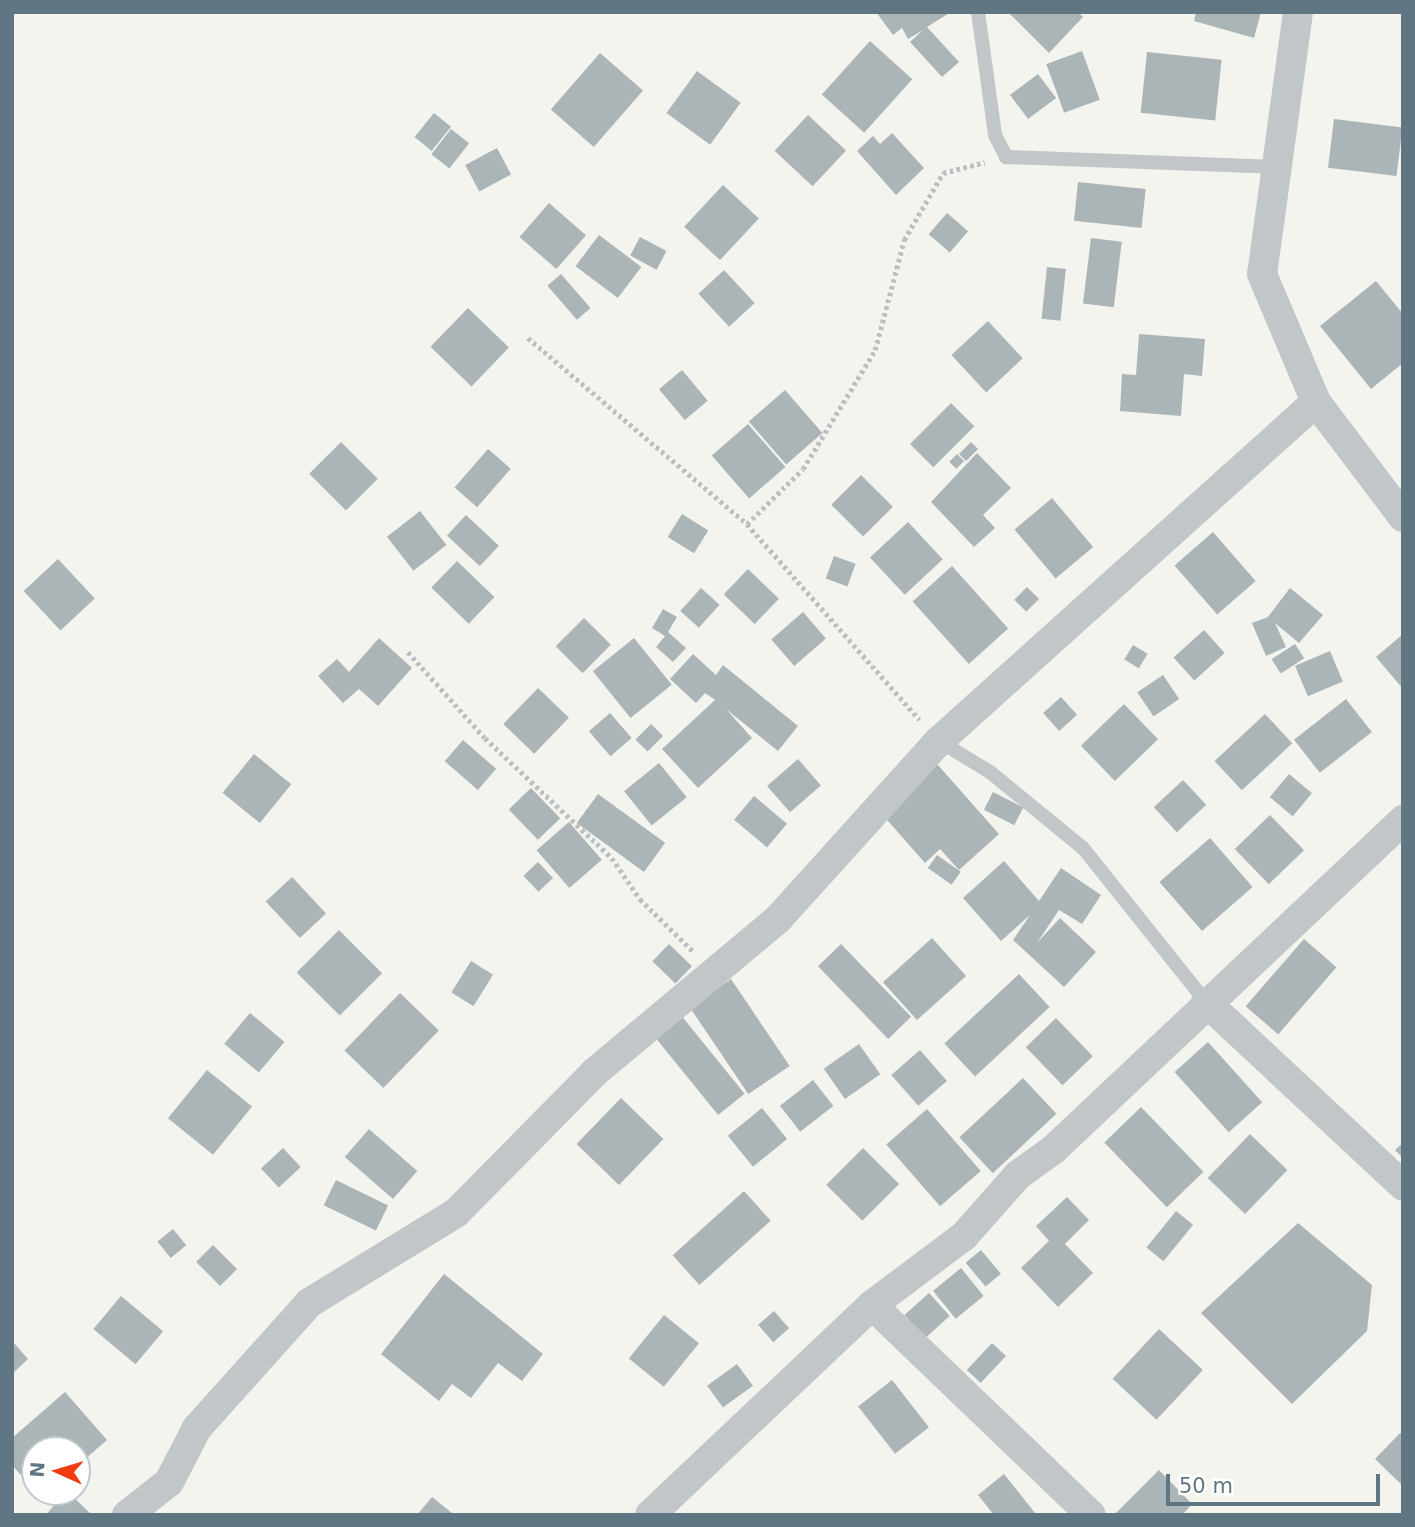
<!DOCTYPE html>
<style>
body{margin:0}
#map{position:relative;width:1415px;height:1527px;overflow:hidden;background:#f4f4ef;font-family:"DejaVu Sans",sans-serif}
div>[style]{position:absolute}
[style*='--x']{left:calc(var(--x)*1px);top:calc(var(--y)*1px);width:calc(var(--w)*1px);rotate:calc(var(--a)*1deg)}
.building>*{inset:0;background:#abb5b8;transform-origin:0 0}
.path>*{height:4.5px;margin-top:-2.25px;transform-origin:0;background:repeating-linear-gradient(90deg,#bcbfc1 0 3.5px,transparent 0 7px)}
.lane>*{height:14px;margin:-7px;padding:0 7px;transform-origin:7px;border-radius:7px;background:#c1c6c8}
.street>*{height:30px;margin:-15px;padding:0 15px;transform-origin:15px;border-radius:15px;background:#c1c6c8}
span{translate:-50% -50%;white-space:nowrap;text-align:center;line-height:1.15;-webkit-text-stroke:7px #fff;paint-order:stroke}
.frame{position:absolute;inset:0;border:14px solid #607683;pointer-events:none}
.north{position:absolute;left:21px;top:1436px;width:70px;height:70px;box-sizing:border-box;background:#fff;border:2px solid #bfc8cd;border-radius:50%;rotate:274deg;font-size:19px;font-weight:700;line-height:28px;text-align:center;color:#607683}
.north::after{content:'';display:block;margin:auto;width:24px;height:32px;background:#f13b12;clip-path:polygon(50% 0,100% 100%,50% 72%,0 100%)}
.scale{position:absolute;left:1166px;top:1474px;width:214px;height:32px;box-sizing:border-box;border:4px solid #607683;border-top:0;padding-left:9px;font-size:21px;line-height:24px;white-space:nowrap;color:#607683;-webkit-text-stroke:5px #fff;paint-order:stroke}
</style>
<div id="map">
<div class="building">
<i style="clip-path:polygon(876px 12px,951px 12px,927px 27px,959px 62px,942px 77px,910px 42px,923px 30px,908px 39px,902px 28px,893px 35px)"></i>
<i style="clip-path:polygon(1008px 12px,1078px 12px,1083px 17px,1049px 53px)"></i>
<i style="clip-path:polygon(1196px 12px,1261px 12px,1254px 38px,1194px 21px)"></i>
<i style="left:870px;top:41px;width:57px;height:72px;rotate:42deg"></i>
<i style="left:1082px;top:51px;width:52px;height:38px;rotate:70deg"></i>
<i style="left:1147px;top:52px;width:75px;height:61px;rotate:6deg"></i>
<i style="left:600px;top:53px;width:57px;height:75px;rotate:41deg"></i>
<i style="left:697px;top:71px;width:54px;height:52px;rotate:36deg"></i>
<i style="left:1038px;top:74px;width:30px;height:35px;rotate:53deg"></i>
<i style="left:434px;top:113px;width:22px;height:31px;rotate:39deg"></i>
<i style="left:808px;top:115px;width:52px;height:49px;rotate:43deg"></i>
<i style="left:1334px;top:119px;width:69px;height:49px;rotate:7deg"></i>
<i style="left:451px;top:129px;width:23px;height:32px;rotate:38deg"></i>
<i style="clip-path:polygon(892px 133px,924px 168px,896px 195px,857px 151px,873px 136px,880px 144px)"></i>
<i style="left:497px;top:148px;width:30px;height:36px;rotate:62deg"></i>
<i style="left:1078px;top:182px;width:68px;height:39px;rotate:6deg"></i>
<i style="left:723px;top:185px;width:49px;height:57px;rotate:43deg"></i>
<i style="left:549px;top:203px;width:49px;height:45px;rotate:41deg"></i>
<i style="left:947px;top:213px;width:28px;height:28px;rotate:41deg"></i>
<i style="left:599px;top:235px;width:53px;height:39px;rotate:37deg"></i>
<i style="left:640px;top:237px;width:30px;height:21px;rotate:28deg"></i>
<i style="left:1091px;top:238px;width:31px;height:66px;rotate:7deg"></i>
<i style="left:1047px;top:267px;width:19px;height:52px;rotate:6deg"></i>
<i style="left:724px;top:270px;width:45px;height:35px;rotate:47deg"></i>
<i style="left:561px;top:274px;width:45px;height:18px;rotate:49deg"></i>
<i style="clip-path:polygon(1376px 281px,1403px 314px,1403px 363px,1371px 389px,1320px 326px)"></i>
<i style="left:468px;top:308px;width:57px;height:54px;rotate:44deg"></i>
<i style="left:988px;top:321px;width:51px;height:50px;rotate:47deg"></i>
<i style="clip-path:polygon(1139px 334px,1205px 339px,1202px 376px,1184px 374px,1181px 416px,1120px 411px,1122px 374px,1136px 375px)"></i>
<i style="left:682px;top:370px;width:40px;height:30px;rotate:50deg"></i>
<i style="left:785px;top:390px;width:57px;height:48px;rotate:49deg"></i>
<i style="left:951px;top:403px;width:33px;height:58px;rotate:45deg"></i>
<i style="left:748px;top:424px;width:57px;height:48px;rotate:49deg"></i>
<i style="left:341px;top:442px;width:52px;height:45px;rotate:45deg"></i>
<i style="left:971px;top:442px;width:10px;height:17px;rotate:45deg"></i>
<i style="left:488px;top:449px;width:30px;height:51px;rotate:41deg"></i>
<i style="clip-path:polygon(977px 453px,1011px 488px,983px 515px,995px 528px,974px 547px,931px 502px)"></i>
<i style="left:957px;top:454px;width:10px;height:11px;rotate:45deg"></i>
<i style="left:861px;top:475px;width:45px;height:42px;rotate:45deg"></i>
<i style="left:1052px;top:498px;width:64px;height:49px;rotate:50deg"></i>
<i style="left:420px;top:511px;width:43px;height:42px;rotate:52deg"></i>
<i style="left:682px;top:514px;width:31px;height:27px;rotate:32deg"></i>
<i style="left:466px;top:515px;width:45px;height:28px;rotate:43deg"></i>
<i style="left:908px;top:522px;width:51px;height:52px;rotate:47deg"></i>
<i style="left:1213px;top:532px;width:65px;height:51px;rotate:49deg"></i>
<i style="left:834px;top:556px;width:23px;height:24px;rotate:20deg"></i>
<i style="left:58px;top:559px;width:54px;height:47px;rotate:47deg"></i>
<i style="left:457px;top:561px;width:52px;height:37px;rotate:44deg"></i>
<i style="left:952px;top:566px;width:84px;height:53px;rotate:48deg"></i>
<i style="left:748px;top:569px;width:43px;height:35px;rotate:44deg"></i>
<i style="left:1027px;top:587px;width:17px;height:18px;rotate:45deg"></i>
<i style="left:701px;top:588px;width:25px;height:31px;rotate:42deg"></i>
<i style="clip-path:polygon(1290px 588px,1323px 615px,1299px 643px,1275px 623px,1286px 647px,1266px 656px,1252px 623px,1268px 617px)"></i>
<i style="clip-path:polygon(663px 609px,677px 617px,668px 632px,686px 648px,673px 662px,656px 647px,665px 636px,652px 628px)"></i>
<i style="left:803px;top:612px;width:35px;height:42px;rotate:49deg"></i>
<i style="left:584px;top:618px;width:38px;height:40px;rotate:45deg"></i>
<i style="left:1204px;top:630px;width:31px;height:41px;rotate:48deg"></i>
<i style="clip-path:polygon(1403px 634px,1403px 689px,1376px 657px)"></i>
<i style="clip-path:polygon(379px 638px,412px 668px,378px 706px,359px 689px,343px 703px,318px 676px,337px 659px,349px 672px)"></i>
<i style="left:634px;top:638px;width:60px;height:53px;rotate:51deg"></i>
<i style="left:1295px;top:644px;width:17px;height:28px;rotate:57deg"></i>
<i style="left:1133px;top:645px;width:17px;height:17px;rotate:31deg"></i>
<i style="left:1330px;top:651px;width:33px;height:38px;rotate:67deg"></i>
<i style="clip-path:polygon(693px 654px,716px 675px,723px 665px,798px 726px,778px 751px,726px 709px,752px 738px,698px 788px,662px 749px,715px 700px,705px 693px,696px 703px,670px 679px)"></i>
<i style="left:1163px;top:675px;width:29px;height:31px;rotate:56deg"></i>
<i style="left:538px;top:688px;width:43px;height:50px;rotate:44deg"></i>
<i style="left:1061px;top:697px;width:24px;height:24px;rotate:48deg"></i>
<i style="left:1346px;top:699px;width:42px;height:66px;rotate:52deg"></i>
<i style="left:1124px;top:704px;width:49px;height:60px;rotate:46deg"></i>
<i style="left:610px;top:713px;width:33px;height:28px;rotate:49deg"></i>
<i style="left:1265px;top:714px;width:40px;height:69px;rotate:47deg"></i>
<i style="left:651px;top:724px;width:17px;height:22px;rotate:45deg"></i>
<i style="left:463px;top:740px;width:44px;height:28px;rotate:41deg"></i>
<i style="left:254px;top:754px;width:48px;height:50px;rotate:39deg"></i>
<i style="left:798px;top:759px;width:35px;height:41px;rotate:49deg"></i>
<i style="left:659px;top:763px;width:44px;height:45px;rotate:51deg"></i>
<i style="clip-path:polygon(937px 764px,999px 834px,959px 870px,940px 849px,925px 863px,881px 813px)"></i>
<i style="left:1289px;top:774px;width:30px;height:30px;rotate:40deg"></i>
<i style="left:1183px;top:780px;width:34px;height:40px;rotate:47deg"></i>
<i style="left:531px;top:788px;width:42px;height:31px;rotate:46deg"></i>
<i style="left:993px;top:792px;width:34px;height:20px;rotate:27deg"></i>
<i style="left:598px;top:794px;width:83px;height:36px;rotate:36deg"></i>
<i style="left:754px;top:796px;width:43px;height:31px;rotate:40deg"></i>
<i style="left:1270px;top:815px;width:49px;height:49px;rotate:46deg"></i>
<i style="left:569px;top:822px;width:50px;height:43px;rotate:49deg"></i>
<i style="left:1210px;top:838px;width:65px;height:67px;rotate:49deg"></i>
<i style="left:937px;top:855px;width:29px;height:16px;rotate:35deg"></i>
<i style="clip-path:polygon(1004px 861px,1039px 901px,1061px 868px,1101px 895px,1082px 924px,1059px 910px,1037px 943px,1060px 918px,1096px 952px,1064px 987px,1013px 940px,1030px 915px,1001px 941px,963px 898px)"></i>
<i style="left:538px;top:862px;width:22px;height:20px;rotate:47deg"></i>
<i style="left:292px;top:877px;width:50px;height:36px;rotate:47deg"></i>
<i style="left:339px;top:930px;width:61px;height:60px;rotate:45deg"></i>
<i style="left:932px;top:938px;width:51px;height:66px;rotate:48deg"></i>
<i style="left:1304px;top:939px;width:43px;height:89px;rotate:41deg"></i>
<i style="left:669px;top:944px;width:32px;height:24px;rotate:44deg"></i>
<i style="left:841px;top:944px;width:101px;height:32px;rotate:46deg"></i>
<i style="left:471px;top:961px;width:26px;height:37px;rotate:32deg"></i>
<i style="left:1019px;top:974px;width:45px;height:102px;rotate:47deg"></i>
<i style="left:731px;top:979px;width:105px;height:50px;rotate:56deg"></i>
<i style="left:400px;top:993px;width:54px;height:80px;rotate:44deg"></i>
<i style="left:676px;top:1009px;width:109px;height:34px;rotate:51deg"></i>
<i style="left:250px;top:1013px;width:45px;height:40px;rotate:40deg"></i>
<i style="left:1056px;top:1018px;width:53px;height:42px;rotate:46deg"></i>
<i style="left:1208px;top:1042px;width:81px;height:45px;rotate:48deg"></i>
<i style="left:859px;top:1044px;width:37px;height:43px;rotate:55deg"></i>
<i style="left:920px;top:1050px;width:41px;height:38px;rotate:49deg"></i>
<i style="left:207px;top:1070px;width:58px;height:62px;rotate:39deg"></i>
<i style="left:1023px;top:1078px;width:49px;height:87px;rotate:47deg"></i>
<i style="left:813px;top:1080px;width:33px;height:42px;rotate:52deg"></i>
<i style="left:621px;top:1098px;width:59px;height:64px;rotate:44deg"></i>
<i style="left:1141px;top:1107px;width:90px;height:51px;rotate:46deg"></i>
<i style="left:762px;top:1108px;width:40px;height:44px;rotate:51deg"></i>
<i style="left:927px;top:1109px;width:82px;height:54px;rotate:49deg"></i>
<i style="left:369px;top:1129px;width:64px;height:37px;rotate:41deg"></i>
<i style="left:1250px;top:1134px;width:52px;height:61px;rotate:44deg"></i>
<i style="clip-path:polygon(1403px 1143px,1403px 1158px,1395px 1150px)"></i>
<i style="left:283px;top:1148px;width:26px;height:30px;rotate:47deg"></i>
<i style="left:863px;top:1148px;width:51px;height:52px;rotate:45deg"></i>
<i style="left:336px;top:1180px;width:58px;height:28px;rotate:26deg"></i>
<i style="left:744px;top:1191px;width:40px;height:96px;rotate:48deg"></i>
<i style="clip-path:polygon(1067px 1197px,1089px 1220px,1065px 1244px,1093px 1273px,1058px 1307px,1021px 1268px,1049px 1241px,1036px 1226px)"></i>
<i style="left:1176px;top:1211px;width:22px;height:47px;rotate:39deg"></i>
<i style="clip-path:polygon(1298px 1223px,1372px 1285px,1367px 1331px,1292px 1404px,1201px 1313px)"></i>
<i style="left:173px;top:1229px;width:21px;height:20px;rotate:51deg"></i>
<i style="left:213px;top:1245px;width:34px;height:24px;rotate:45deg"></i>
<i style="left:981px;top:1250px;width:31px;height:20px;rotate:50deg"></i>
<i style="left:961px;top:1268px;width:36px;height:36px;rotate:51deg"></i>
<i style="clip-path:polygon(444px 1274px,543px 1354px,522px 1381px,498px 1363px,471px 1398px,452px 1384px,439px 1401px,381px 1354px)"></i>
<i style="left:929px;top:1293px;width:31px;height:33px;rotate:48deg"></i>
<i style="left:121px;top:1296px;width:55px;height:43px;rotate:40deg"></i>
<i style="left:774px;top:1311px;width:23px;height:21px;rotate:49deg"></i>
<i style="left:664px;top:1315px;width:45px;height:56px;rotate:39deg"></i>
<i style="left:1159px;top:1329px;width:60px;height:68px;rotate:43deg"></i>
<i style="clip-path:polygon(14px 1343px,28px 1359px,12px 1374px,12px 1345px)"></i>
<i style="left:992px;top:1343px;width:19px;height:37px;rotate:43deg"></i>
<i style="left:737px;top:1364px;width:27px;height:37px;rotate:54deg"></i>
<i style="left:892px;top:1380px;width:60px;height:43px;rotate:52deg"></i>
<i style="clip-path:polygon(65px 1392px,107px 1440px,77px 1466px,77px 1450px,35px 1450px,35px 1491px,12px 1465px,12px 1438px)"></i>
<i style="clip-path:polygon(1400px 1433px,1403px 1435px,1403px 1486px,1375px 1459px)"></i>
<i style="clip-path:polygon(1159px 1470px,1192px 1504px,1182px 1515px,1114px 1515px)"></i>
<i style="clip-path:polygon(1004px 1474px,1035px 1513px,1033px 1515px,994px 1515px,978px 1495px)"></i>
<i style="clip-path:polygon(65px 1492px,68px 1492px,92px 1515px,46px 1515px)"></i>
<i style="clip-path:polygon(432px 1497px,452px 1513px,450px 1515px,417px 1515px)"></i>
</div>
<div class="path">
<i style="--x:528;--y:338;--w:287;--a:40.3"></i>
<i style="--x:747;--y:524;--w:261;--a:48.6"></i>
<i style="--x:747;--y:524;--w:78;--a:-44.5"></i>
<i style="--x:803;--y:469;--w:139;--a:-58.8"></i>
<i style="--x:875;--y:350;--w:114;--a:-75.2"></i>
<i style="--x:904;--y:240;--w:78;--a:-59.8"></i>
<i style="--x:943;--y:173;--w:43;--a:-14.7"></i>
<i style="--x:408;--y:652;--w:115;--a:48.2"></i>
<i style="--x:485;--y:738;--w:175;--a:43.4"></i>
<i style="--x:612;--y:858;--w:50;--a:55.7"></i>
<i style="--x:640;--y:899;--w:76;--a:44.5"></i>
</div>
<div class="lane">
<i style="--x:978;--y:12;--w:124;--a:82.1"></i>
<i style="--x:995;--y:135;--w:25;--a:63"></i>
<i style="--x:1006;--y:157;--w:268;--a:2.1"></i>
<i style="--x:939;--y:741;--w:60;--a:31.3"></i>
<i style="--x:990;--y:772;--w:120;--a:39.3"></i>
<i style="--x:1083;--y:848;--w:197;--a:51.4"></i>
</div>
<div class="street">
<i style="--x:1298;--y:12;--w:264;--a:97.8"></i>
<i style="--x:1262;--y:274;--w:139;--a:67.1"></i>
<i style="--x:1316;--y:402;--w:144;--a:52.9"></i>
<i style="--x:1206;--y:1002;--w:270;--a:43"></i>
<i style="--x:872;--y:1305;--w:303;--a:43.8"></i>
<i style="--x:127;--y:1515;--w:53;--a:-38.2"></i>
<i style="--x:169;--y:1482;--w:61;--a:-62.6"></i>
<i style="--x:197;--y:1428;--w:168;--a:-48.1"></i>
<i style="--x:309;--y:1303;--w:172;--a:-31.5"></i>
<i style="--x:456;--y:1213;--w:198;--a:-45.4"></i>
<i style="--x:595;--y:1072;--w:239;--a:-39.9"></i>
<i style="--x:778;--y:919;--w:240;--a:-47.9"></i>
<i style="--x:939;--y:741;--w:507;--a:-41.96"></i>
<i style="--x:650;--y:1515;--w:306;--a:-43.4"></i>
<i style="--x:872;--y:1305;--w:115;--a:-36.9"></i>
<i style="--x:964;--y:1236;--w:81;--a:-48.5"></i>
<i style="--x:1018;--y:1175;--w:44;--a:-35.8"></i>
<i style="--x:1054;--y:1149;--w:480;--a:-43.3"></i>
</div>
<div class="frame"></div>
<div class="north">N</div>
<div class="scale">50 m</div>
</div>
